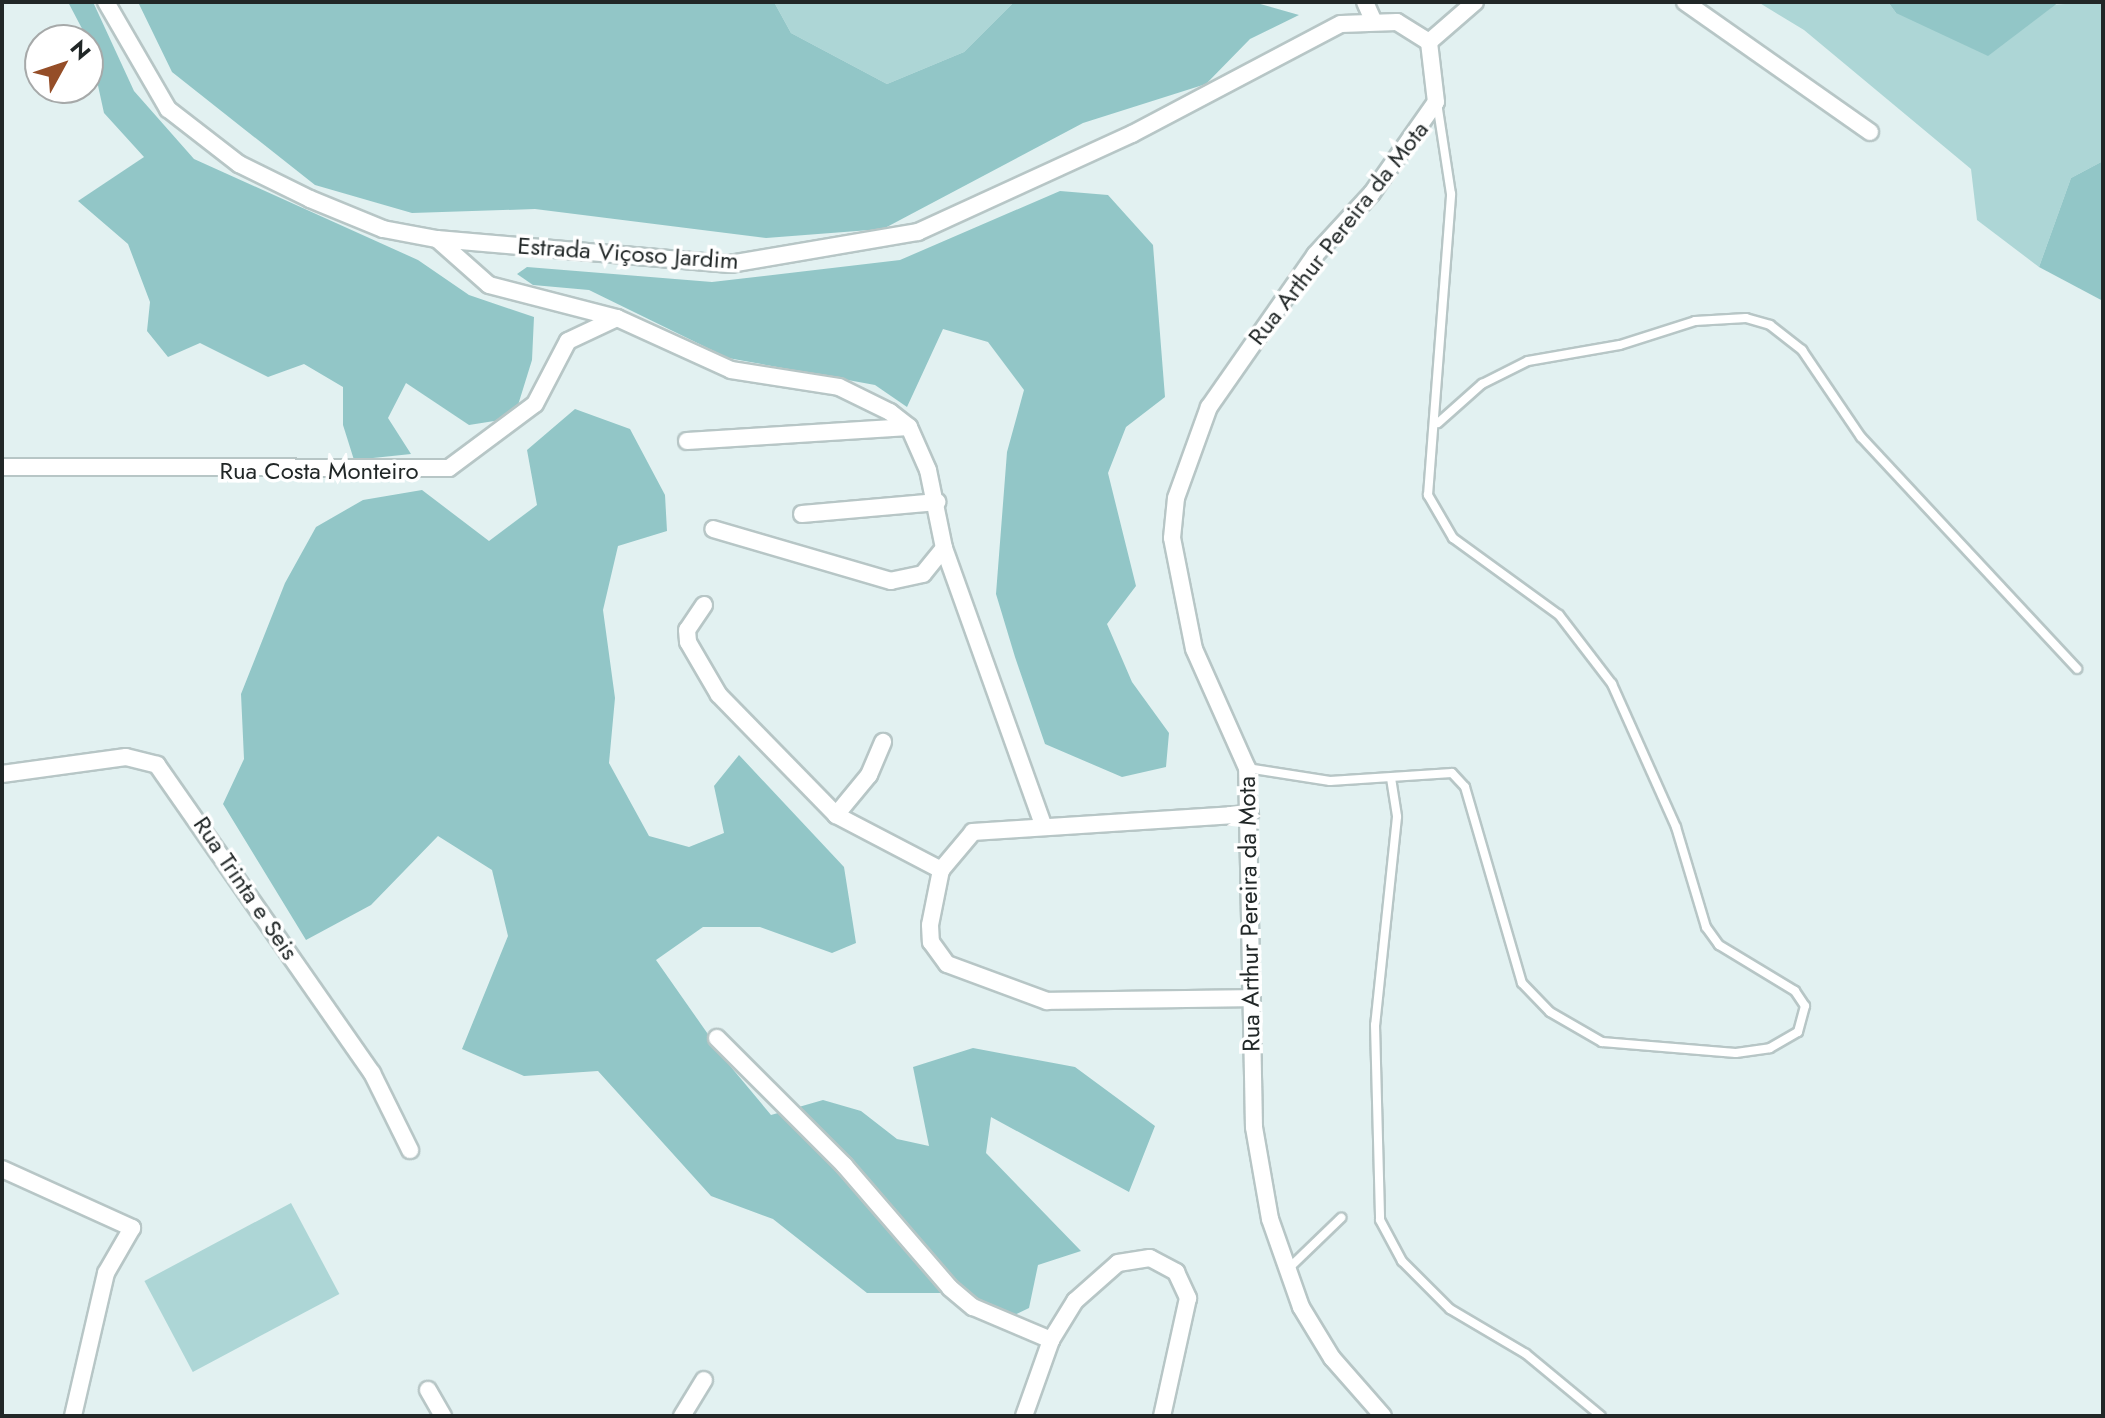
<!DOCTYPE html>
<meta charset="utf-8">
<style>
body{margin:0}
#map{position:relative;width:2105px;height:1418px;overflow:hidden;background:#e2f1f1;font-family:Jost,sans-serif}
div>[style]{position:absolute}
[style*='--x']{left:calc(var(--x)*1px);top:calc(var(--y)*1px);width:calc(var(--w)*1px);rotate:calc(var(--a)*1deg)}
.green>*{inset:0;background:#add6d6;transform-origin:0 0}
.forest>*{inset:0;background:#92c6c7}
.roads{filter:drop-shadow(2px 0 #b7c6c6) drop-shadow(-2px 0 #b7c6c6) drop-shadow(0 2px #b7c6c6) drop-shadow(0 -2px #b7c6c6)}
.lane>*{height:8px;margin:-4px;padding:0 4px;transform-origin:4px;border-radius:4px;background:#fff}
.street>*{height:16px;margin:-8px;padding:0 8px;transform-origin:8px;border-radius:8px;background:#fff}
span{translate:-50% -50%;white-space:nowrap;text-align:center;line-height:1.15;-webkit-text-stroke:7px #fff;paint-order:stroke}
.street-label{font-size:24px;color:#212727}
.frame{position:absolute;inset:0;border:4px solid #212727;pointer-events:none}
.north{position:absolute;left:24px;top:24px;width:80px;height:80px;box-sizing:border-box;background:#fff;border:2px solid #a6a9a9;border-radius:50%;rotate:50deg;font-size:22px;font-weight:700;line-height:32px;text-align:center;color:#212727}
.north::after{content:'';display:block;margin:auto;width:28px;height:36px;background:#954e28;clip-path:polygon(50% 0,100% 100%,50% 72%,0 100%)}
</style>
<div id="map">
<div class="green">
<i style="clip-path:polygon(774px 2px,1014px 2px,964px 52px,887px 84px,791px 33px)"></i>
<i style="clip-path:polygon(1758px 2px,1888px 2px,1896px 13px,2103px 2px,2103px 161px,2071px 178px,2039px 267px,1977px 220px,1971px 169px,1804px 30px)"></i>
<i style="left:291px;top:1203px;width:103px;height:166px;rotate:62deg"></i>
</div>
<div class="forest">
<i style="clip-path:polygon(68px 2px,93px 2px,134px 91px,194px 159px,418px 260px,469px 295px,534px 317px,532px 360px,514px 418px,469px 425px,406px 383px,388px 418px,411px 454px,354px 460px,343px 425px,343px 387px,304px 364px,268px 377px,200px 343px,168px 357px,147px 331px,150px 302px,128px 244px,78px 201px,144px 157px,104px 113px,88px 40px)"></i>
<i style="clip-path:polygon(138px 2px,774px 2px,791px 33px,887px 84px,964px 52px,1014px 2px,1253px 2px,1299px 15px,1250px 39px,1206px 84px,1083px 123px,883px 229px,766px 238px,535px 209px,412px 213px,315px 185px,172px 72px)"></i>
<i style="clip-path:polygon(1888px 2px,2059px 2px,1988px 56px,1896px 13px)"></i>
<i style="clip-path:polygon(2103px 161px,2103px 301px,2039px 267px,2071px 178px)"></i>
<i style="clip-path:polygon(1060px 191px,1108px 195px,1153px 245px,1165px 397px,1126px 427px,1108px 473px,1136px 586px,1107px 624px,1132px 682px,1169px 733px,1166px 767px,1122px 777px,1045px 744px,1015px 657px,996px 594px,1007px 452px,1024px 390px,988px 342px,943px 329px,907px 407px,875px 385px,728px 358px,589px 290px,533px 285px,517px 274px,527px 267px,712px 282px,900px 260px)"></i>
<i style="clip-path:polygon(575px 409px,630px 429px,665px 495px,667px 531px,618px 546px,603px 610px,615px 698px,609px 763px,649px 836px,689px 847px,724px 833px,714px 786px,739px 755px,844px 867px,856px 943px,832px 953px,760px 927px,703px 927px,656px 960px,731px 1067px,771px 1115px,823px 1100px,861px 1111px,897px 1139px,929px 1146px,913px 1067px,973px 1048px,1075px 1067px,1155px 1126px,1129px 1192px,991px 1117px,986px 1153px,1081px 1251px,1038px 1265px,1029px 1308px,1010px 1317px,953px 1293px,867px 1293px,773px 1219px,711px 1196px,598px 1071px,524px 1076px,462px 1049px,508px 936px,492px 870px,438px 836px,371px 905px,306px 940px,223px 804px,244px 759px,241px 694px,285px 583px,316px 527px,363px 500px,422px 490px,489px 541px,537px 505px,527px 450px)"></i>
</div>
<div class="roads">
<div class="lane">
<i style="--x:1438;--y:423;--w:59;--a:-41.6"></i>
<i style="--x:1482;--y:384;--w:51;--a:-26.6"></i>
<i style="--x:1528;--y:361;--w:93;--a:-9.9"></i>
<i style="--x:1620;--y:345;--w:79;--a:-17.7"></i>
<i style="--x:1695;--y:321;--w:51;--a:-3.4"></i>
<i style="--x:1746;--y:318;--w:25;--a:16"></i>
<i style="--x:1770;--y:325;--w:41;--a:38"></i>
<i style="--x:1802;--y:350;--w:105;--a:55.9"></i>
<i style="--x:1861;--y:437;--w:317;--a:47"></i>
<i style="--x:1247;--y:768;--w:84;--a:8.9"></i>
<i style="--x:1330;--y:781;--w:122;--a:-3.8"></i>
<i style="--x:1452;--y:773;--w:19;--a:47"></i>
<i style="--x:1465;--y:787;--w:204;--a:73.8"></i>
<i style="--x:1522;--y:983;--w:40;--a:46"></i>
<i style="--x:1550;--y:1012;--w:60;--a:30"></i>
<i style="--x:1602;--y:1042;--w:134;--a:4.7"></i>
<i style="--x:1736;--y:1053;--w:34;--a:-8"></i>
<i style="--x:1770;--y:1048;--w:32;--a:-30"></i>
<i style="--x:1798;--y:1032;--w:27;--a:-75"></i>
<i style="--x:1805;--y:1006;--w:18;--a:-124"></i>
<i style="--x:1795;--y:991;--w:89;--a:-148.8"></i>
<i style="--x:1719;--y:945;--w:22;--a:-126"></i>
<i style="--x:1706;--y:927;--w:104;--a:-106.7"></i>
<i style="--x:1676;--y:827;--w:157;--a:-114.1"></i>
<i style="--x:1612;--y:684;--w:87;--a:-127.5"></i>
<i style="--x:1559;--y:615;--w:131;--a:-144"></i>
<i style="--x:1453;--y:538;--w:50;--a:-120.2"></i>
<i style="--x:1428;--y:495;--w:302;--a:-85.6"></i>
<i style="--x:1451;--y:194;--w:92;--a:-98.7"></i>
<i style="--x:1391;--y:778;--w:39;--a:81"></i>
<i style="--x:1397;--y:817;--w:209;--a:96"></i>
<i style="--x:1375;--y:1025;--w:195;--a:88.5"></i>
<i style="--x:1380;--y:1220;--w:47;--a:61.8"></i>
<i style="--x:1402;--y:1261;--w:68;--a:45"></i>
<i style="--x:1450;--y:1309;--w:88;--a:30.6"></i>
<i style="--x:1526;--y:1354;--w:97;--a:39.6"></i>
<i style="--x:1288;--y:1269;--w:74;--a:-43.9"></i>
</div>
<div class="street">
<i style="--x:106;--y:2;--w:124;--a:59.9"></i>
<i style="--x:168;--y:109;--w:90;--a:37.8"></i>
<i style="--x:239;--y:164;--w:79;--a:26.2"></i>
<i style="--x:310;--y:199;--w:79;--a:22.3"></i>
<i style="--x:383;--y:229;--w:55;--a:10.5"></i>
<i style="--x:437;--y:239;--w:294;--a:4.9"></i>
<i style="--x:730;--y:264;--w:191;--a:-9.7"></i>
<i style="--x:918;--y:232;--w:235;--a:-24.6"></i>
<i style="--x:1132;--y:134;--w:236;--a:-27.8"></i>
<i style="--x:1341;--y:24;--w:56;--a:-2"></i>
<i style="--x:1397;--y:22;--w:38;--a:32"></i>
<i style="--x:1365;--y:2;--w:20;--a:66"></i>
<i style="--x:1685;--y:2;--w:226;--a:35.1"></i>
<i style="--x:1429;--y:42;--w:61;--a:-41"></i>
<i style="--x:437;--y:239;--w:69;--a:41.5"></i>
<i style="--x:489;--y:285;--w:132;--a:14.5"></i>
<i style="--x:617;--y:318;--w:125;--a:24.5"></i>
<i style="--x:731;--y:370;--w:109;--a:8.9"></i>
<i style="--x:839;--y:387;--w:57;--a:26.1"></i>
<i style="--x:890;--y:412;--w:24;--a:38"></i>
<i style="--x:909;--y:427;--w:47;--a:66.2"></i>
<i style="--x:928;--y:470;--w:80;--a:78.4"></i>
<i style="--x:944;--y:548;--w:33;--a:129"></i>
<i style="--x:923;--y:574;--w:33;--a:168"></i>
<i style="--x:891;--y:581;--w:185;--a:-163.7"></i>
<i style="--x:687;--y:441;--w:222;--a:-3.6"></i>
<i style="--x:2;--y:467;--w:447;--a:0.1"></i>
<i style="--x:449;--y:468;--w:107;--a:-36.7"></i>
<i style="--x:535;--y:404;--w:71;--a:-62.4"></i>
<i style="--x:568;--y:341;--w:54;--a:-25.1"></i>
<i style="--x:802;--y:514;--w:136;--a:-5.1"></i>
<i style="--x:944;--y:548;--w:293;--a:70.3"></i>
<i style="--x:704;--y:605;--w:30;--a:124"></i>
<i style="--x:687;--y:630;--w:12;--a:85"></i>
<i style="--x:688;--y:642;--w:61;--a:59.7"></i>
<i style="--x:719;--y:695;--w:168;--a:45.7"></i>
<i style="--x:836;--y:815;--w:119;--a:27.6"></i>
<i style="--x:2;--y:774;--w:125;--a:-7.8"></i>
<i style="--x:126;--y:757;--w:32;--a:14"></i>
<i style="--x:157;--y:765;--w:376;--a:55.1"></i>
<i style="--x:372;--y:1073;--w:86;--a:63.7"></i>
<i style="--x:1250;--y:814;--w:278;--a:176.3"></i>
<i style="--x:973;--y:832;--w:50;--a:130.1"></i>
<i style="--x:941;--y:870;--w:56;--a:101.3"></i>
<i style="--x:930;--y:925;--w:17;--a:87"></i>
<i style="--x:931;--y:942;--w:27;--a:54"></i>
<i style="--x:947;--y:964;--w:107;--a:20.3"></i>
<i style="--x:1047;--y:1001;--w:205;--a:-0.8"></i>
<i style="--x:836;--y:815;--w:52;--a:-50.5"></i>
<i style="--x:869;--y:775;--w:36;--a:-67"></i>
<i style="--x:717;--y:1038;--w:180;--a:45"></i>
<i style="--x:844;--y:1165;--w:162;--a:49.2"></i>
<i style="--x:950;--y:1288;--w:30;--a:40"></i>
<i style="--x:973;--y:1307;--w:85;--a:22.9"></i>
<i style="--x:2;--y:1169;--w:143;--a:24.4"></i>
<i style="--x:132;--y:1228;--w:52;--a:120"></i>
<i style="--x:106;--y:1273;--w:147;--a:103"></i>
<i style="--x:428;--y:1390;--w:30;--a:60"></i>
<i style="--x:682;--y:1416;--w:42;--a:-58.6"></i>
<i style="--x:1024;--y:1416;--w:81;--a:-70.4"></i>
<i style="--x:1051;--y:1340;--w:46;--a:-58.4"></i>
<i style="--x:1075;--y:1301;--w:57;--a:-41.5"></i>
<i style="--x:1118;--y:1263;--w:32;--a:-9"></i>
<i style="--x:1150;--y:1258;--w:30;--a:28"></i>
<i style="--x:1176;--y:1272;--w:29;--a:65"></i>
<i style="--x:1188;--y:1298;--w:121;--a:102.4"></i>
<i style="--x:1383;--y:1416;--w:77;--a:-131.3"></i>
<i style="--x:1332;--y:1358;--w:60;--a:-121.3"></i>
<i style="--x:1301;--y:1307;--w:93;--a:-109.4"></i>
<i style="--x:1270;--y:1219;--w:93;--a:-99.9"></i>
<i style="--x:1254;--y:1127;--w:359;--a:-91.1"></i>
<i style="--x:1247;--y:768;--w:130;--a:-114"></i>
<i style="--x:1194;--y:649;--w:113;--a:-101.2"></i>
<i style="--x:1172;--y:538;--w:40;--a:-84.3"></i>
<i style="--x:1176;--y:498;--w:97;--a:-70.1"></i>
<i style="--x:1209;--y:407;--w:185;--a:-55.1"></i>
<i style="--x:1315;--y:255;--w:84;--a:-47.4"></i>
<i style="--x:1372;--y:193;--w:111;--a:-54.9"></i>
<i style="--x:1436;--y:102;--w:60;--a:-96.7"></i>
</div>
</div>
<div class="street-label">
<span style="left:1338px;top:233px;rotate:-52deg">Rua Arthur Pereira da Mota</span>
<span style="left:628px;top:253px;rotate:4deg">Estrada Viçoso Jardim</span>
<span style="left:319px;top:471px">Rua Costa Monteiro</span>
<span style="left:246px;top:888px;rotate:56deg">Rua Trinta e Seis</span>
<span style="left:1249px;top:914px;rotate:-91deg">Rua Arthur Pereira da Mota</span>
</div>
<div class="frame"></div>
<div class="north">N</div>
</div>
